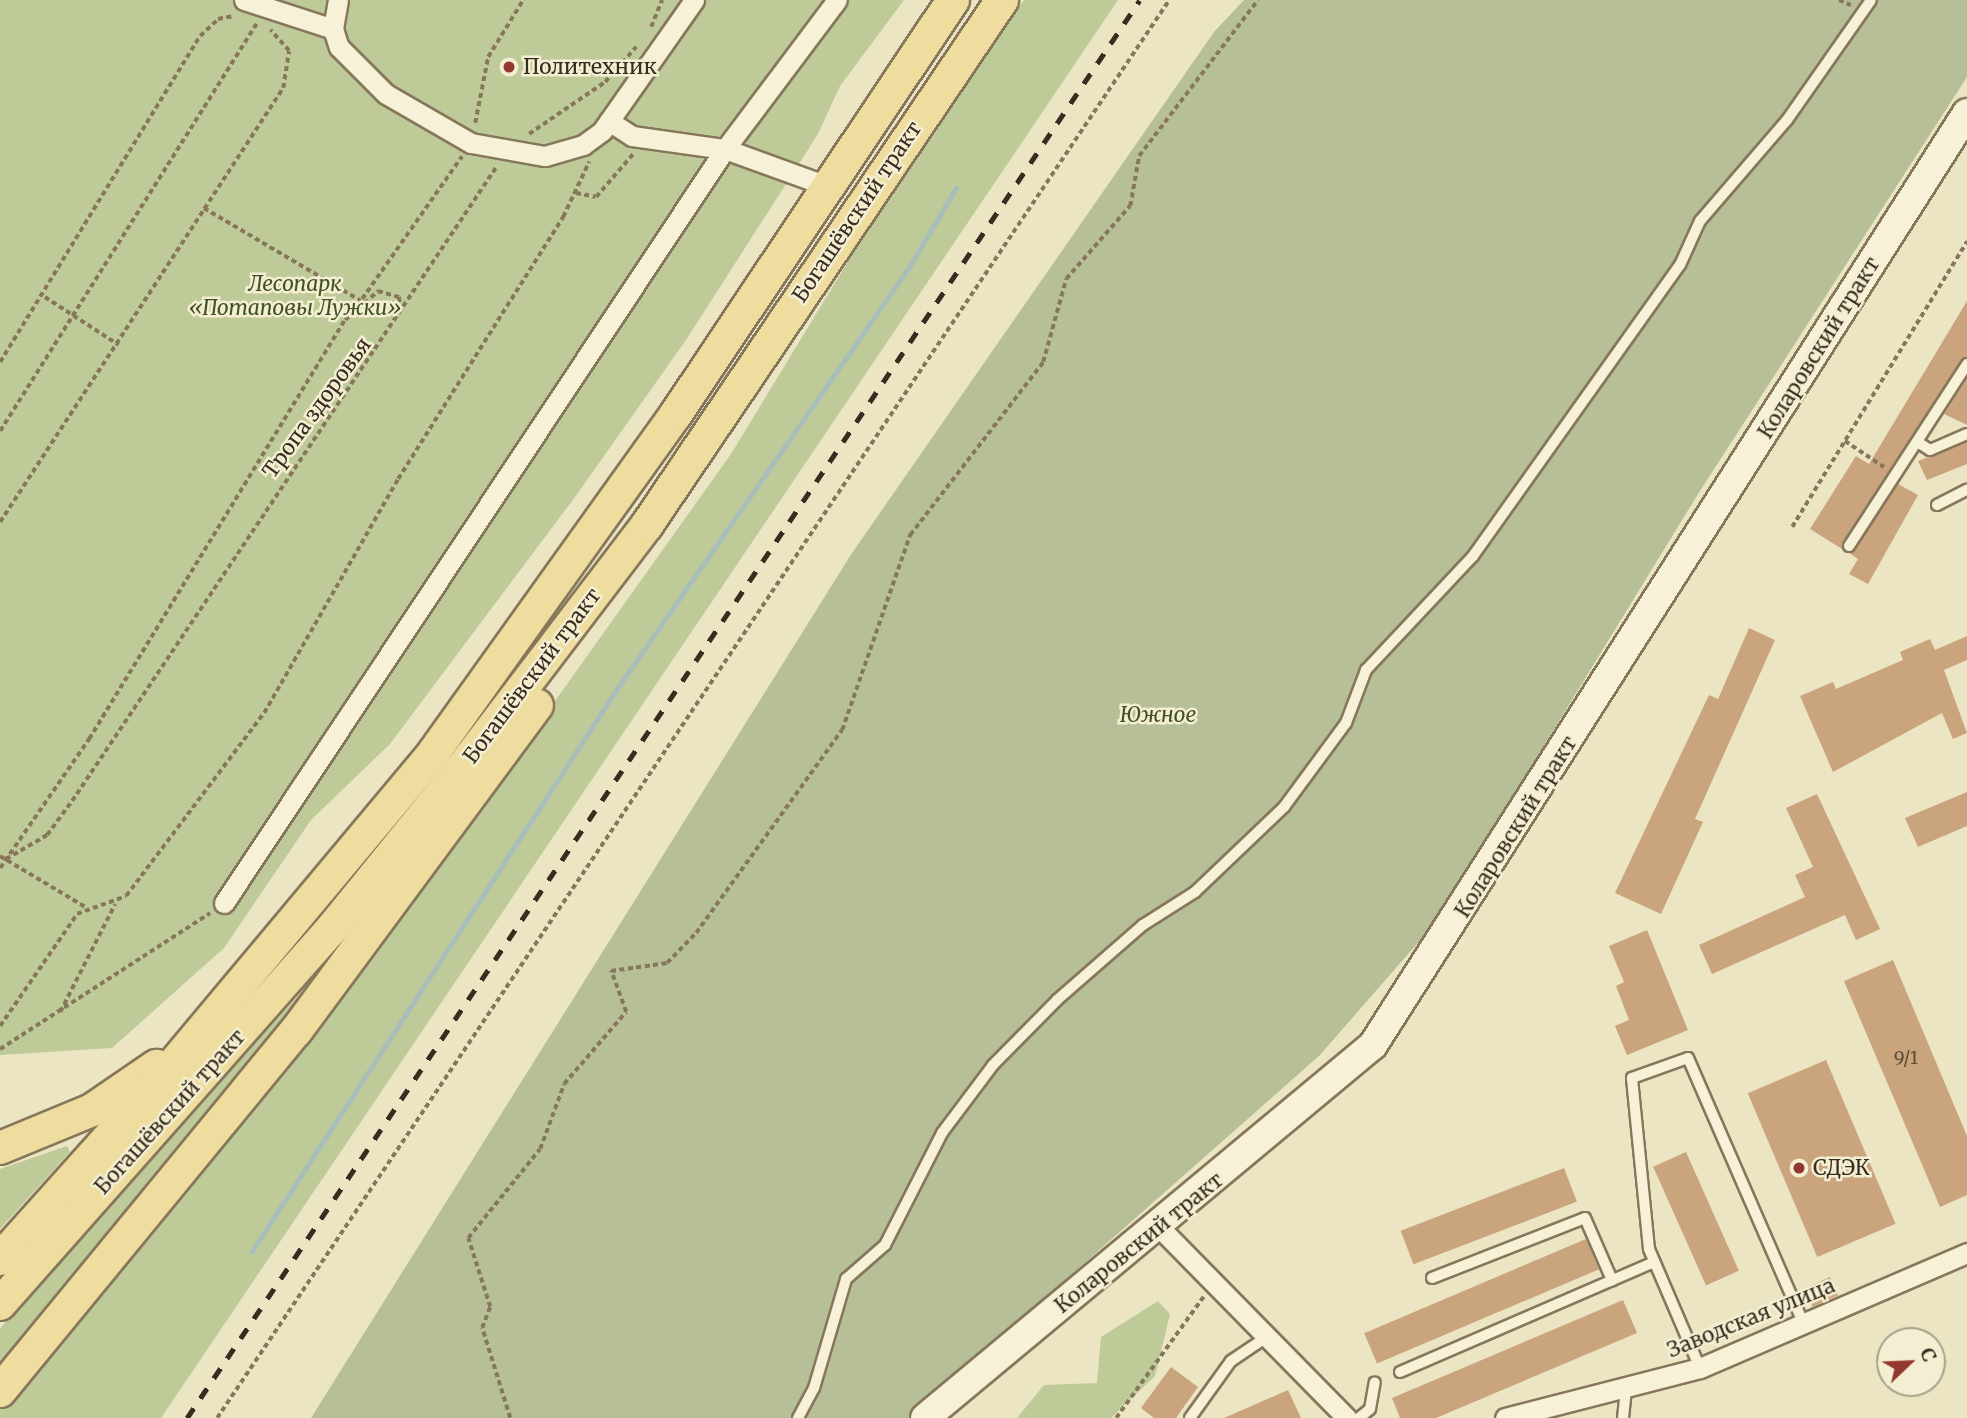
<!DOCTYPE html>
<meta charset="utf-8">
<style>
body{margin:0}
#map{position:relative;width:1967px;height:1418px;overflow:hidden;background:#ece5c4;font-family:Merriweather,serif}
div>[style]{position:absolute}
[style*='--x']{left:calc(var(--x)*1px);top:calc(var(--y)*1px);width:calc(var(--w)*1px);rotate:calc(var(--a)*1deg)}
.green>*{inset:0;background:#bfca99}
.cemetery>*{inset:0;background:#b6bf97}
.stream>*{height:5px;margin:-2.5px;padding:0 2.5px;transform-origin:2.5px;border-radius:2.5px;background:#a6bfbb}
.building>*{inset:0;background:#c9a47c;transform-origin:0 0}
.path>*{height:3.5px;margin-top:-1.75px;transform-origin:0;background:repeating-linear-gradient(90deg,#86775b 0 5px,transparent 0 8.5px)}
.roads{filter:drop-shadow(2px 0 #86775b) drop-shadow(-2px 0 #86775b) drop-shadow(0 2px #86775b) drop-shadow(0 -2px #86775b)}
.lane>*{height:10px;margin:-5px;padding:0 5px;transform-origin:5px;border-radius:5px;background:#f7f1d7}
.street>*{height:19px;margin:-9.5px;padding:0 9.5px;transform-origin:9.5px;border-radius:9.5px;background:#f7f1d7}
.secondary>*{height:28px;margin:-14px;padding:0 14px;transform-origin:14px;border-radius:14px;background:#f7f1d7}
.primary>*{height:32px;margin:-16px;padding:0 16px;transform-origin:16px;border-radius:16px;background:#eedd9e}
.rail>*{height:5px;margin-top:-2.5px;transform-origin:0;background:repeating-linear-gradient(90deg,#372d1f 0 12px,transparent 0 24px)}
.dots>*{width:19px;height:19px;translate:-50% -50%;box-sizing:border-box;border:4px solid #f4eed3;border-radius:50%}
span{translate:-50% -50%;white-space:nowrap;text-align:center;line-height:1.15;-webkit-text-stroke:5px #f4eed3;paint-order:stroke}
.number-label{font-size:18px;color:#5c4b36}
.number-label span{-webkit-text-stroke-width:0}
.poi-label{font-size:21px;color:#372d1f}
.left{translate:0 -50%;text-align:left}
.street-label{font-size:21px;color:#372d1f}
.park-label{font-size:21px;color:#425226;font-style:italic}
.north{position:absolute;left:1876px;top:1327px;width:70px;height:70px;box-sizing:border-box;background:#f4eed3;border:2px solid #a8a18b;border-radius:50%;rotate:67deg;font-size:19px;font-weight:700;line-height:28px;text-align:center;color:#372d1f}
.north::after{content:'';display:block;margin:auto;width:24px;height:32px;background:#92382e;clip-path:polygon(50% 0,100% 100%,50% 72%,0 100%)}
</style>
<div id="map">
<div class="green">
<i style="clip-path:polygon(0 0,904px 0,840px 86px,818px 134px,686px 340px,575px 497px,390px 744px,311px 820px,224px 948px,112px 1048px,0 1055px)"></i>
<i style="clip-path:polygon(1024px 0,1118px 0,161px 1418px,0 1418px,0 1410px,134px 1250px,488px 795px,731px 454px,875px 217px)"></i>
<i style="clip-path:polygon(332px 959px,285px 1023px,0 1367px,0 1329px,31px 1289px)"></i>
<i style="clip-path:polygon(67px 1146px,70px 1152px,0 1229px,0 1169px)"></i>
<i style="clip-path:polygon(1158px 1301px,1170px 1314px,1155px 1376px,1111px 1418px,1017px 1418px,1044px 1385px,1097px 1383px,1101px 1337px)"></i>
</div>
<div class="cemetery">
<i style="clip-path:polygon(1244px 0,1967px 0,1967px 77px,1698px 494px,1436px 922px,1320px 1055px,909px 1418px,311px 1418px,852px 553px,1214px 32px)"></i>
</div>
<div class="stream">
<i style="--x:252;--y:1251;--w:669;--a:-57.02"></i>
<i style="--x:616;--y:690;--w:515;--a:-55.29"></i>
<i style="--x:909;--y:267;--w:92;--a:-59.3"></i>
</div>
<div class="building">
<i style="clip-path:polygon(1967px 301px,1967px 357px,1842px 549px,1810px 529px,1856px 456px,1869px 464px)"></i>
<i style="clip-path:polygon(1967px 378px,1967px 425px,1944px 414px)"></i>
<i style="clip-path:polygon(1967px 442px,1967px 464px,1927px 480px,1918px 461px)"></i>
<i style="clip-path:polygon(1898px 484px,1918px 495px,1868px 584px,1849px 574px,1858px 559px,1849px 553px)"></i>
<i style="clip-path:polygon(1749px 628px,1775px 640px,1695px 819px,1703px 822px,1661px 914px,1615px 893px,1709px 695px,1718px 699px)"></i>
<i style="clip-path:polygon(1967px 636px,1967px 660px,1944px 670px,1967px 733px,1953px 739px,1942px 713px,1833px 772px,1800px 696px,1833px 682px,1836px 689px,1903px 660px,1900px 652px,1930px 639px,1935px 650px)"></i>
<i style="clip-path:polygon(1967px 792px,1967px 826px,1918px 847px,1905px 818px)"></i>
<i style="clip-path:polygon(1817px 794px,1880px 929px,1856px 940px,1845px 915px,1712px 974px,1699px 945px,1805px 897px,1795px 875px,1813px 867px,1786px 808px)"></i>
<i style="clip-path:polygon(1647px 930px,1688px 1030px,1627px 1055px,1615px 1026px,1629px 1020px,1616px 986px,1624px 982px,1609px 946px)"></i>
<i style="clip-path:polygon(1893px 960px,1967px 1136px,1967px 1195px,1940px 1207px,1844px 981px)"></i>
<i style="left:1826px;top:1060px;width:178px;height:85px;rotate:67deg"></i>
<i style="left:1686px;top:1152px;width:130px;height:36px;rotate:66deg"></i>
<i style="left:1564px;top:1168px;width:36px;height:175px;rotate:69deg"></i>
<i style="left:1586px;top:1239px;width:33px;height:241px;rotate:67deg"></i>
<i style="left:1830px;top:1277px;width:20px;height:28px;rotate:66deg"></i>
<i style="clip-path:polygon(1623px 1300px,1637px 1333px,1436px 1418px,1400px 1418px,1392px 1398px)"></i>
<i style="clip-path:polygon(1171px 1367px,1198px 1387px,1176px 1418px,1154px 1418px,1141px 1408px)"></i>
<i style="clip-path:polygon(1288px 1390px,1301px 1418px,1224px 1418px)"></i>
</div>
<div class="path">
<i style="--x:1839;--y:0;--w:13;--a:23"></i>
<i style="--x:651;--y:27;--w:29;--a:-68"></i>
<i style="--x:475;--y:123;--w:67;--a:-78.9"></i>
<i style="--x:488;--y:57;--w:67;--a:-58.4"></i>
<i style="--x:529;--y:134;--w:92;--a:-34.4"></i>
<i style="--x:605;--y:82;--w:47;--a:-48.5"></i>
<i style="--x:576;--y:193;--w:20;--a:11"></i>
<i style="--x:596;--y:197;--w:57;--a:-49.3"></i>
<i style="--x:204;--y:208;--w:182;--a:30.6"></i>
<i style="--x:45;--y:297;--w:88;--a:33"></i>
<i style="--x:362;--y:299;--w:174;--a:-55"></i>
<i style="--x:0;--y:362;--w:382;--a:-58.5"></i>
<i style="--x:200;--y:36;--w:25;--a:-43"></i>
<i style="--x:218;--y:19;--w:16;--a:-11"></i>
<i style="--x:0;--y:431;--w:481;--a:-57.8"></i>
<i style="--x:1845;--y:441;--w:47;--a:33.7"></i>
<i style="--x:0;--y:522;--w:518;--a:-56.89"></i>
<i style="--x:283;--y:88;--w:37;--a:-81"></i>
<i style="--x:289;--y:51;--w:28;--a:-132"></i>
<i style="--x:1792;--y:527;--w:335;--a:-58.5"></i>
<i style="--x:0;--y:856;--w:101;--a:30.9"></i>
<i style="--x:6;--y:859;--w:48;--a:-30.3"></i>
<i style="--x:47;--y:835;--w:42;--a:-53.7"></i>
<i style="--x:72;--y:801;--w:764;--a:-56.21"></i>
<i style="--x:0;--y:868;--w:157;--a:-55.4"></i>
<i style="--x:89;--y:739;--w:491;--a:-58.6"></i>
<i style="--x:345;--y:320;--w:44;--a:-41.3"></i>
<i style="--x:378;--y:291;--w:22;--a:16"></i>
<i style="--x:399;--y:297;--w:15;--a:79"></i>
<i style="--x:60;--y:1012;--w:121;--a:-63"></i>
<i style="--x:0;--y:1026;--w:136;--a:-55.5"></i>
<i style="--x:77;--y:914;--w:52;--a:-20.2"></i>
<i style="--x:126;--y:896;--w:229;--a:-53"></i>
<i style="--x:264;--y:713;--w:270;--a:-60.2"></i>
<i style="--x:398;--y:479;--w:310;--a:-57.8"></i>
<i style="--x:563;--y:217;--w:61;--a:-64.7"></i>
<i style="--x:0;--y:1049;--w:250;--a:-32.9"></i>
<i style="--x:217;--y:1418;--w:1708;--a:-56.12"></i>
<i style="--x:510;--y:1418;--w:94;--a:-107.3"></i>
<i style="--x:482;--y:1328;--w:22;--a:-69"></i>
<i style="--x:490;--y:1307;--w:72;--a:-107.7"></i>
<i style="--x:468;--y:1238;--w:114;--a:-51"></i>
<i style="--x:540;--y:1149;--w:69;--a:-69.7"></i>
<i style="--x:564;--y:1084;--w:95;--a:-49.3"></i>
<i style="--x:626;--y:1012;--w:44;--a:-110.1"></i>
<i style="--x:611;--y:971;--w:57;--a:-8.1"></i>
<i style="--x:667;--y:963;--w:42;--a:-46"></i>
<i style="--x:696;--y:933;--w:250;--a:-54.3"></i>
<i style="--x:842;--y:730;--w:207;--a:-70.8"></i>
<i style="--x:910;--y:535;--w:218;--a:-52.4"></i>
<i style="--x:1043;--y:362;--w:86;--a:-74.5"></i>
<i style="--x:1066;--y:279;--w:97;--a:-48.8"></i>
<i style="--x:1130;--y:206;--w:51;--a:-79.8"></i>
<i style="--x:1139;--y:156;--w:196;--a:-52.7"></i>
<i style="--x:1116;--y:1418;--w:150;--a:-54.2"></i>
</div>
<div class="roads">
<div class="lane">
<i style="--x:1919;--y:443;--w:13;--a:32"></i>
<i style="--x:1930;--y:450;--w:40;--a:-23.4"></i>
<i style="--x:1937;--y:505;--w:34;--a:-27"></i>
<i style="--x:1849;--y:546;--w:217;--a:-57"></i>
<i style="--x:1432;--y:1278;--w:164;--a:-21.4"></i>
<i style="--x:1585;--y:1218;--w:68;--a:66.5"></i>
<i style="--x:1700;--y:1368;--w:129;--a:-113.2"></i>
<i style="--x:1649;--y:1249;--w:172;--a:-95.7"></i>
<i style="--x:1632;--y:1078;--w:59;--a:-19.7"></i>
<i style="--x:1688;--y:1058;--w:288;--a:66.5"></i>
<i style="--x:1400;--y:1372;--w:277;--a:-23.4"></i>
<i style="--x:798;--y:1418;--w:34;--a:-62"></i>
<i style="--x:814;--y:1388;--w:114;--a:-73.6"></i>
<i style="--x:846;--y:1279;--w:52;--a:-41.1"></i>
<i style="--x:885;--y:1245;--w:126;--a:-63"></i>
<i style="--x:942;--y:1133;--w:85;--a:-53.1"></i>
<i style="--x:993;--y:1065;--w:91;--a:-45.4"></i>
<i style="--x:1057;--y:1000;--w:114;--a:-41.1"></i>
<i style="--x:1143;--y:925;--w:62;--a:-32.4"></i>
<i style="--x:1195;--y:892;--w:123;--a:-43.7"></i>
<i style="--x:1284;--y:807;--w:104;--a:-53.6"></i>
<i style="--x:1346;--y:723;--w:57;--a:-69.3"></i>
<i style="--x:1366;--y:670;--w:156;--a:-46.8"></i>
<i style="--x:1473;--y:556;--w:357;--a:-54.6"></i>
<i style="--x:1680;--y:265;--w:48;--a:-65.6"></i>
<i style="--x:1700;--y:221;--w:133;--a:-49.3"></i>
<i style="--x:1787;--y:120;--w:146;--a:-55"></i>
<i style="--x:1190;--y:1418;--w:70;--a:-54.3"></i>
<i style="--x:1231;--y:1361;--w:45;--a:-34"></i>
<i style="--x:1359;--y:1418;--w:14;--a:-39"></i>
<i style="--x:1370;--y:1409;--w:27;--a:-80"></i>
<i style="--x:1623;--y:1418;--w:29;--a:-84"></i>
</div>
<div class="street">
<i style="--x:244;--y:0;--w:94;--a:18"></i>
<i style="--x:338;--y:0;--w:29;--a:100"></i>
<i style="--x:333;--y:29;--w:19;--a:72"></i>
<i style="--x:339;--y:47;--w:66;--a:45"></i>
<i style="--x:386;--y:94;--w:98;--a:30"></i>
<i style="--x:471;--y:143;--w:75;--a:10"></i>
<i style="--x:545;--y:156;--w:40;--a:-16"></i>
<i style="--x:583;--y:145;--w:24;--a:-36"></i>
<i style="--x:602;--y:131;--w:160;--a:-54.9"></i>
<i style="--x:609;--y:121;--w:27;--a:33"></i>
<i style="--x:632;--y:136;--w:94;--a:8"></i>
<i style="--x:725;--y:149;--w:109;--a:19.9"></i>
<i style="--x:224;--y:903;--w:905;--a:-56.4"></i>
<i style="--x:725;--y:149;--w:186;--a:-53.1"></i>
<i style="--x:1159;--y:1227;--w:268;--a:45.5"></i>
<i style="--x:1505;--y:1418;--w:201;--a:-14.4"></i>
<i style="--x:1700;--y:1368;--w:291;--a:-23.3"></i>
</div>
<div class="secondary">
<i style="--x:925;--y:1418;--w:583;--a:-39.78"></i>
<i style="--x:1373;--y:1045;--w:1105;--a:-57.49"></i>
</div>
<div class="primary">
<i style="--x:0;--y:1148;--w:100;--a:-22.4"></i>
<i style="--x:92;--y:1110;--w:78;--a:-34.5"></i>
<i style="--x:0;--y:1259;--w:226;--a:-48.1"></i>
<i style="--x:151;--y:1091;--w:442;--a:-50.1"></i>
<i style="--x:434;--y:752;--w:416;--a:-54.4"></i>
<i style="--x:676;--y:414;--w:498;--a:-56.2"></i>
<i style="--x:0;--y:1304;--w:504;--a:-48.54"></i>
<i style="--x:334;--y:926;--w:197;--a:-51"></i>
<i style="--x:458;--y:773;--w:312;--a:-52.7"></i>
<i style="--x:647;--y:525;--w:634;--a:-55.93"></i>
<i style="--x:0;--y:1391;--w:466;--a:-50.6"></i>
<i style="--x:296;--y:1031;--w:405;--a:-53.5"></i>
</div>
</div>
<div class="rail">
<i style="--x:187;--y:1418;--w:1708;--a:-56.1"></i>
</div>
<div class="dots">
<i style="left:509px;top:67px;background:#92382e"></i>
<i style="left:1799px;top:1168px;background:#92382e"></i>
</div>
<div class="number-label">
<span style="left:1906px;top:1058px">9/1</span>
</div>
<div class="poi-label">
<span class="left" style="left:523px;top:67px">Политехник</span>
<span class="left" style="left:1813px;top:1168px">СДЭК</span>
</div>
<div class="street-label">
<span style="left:857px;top:212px;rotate:-56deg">Богашёвский тракт</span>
<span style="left:1819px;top:348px;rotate:-58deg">Коларовский тракт</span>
<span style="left:317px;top:408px;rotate:-54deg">Тропа здоровья</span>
<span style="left:532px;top:676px;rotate:-53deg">Богашёвский тракт</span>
<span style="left:1516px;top:827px;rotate:-58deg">Коларовский тракт</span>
<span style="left:170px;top:1112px;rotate:-48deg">Богашёвский тракт</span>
<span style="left:1139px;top:1243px;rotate:-39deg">Коларовский тракт</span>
<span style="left:1751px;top:1318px;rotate:-22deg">Заводская улица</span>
</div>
<div class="park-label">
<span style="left:295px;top:296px">Лесопарк<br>«Потаповы Лужки»</span>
<span style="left:1158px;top:715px">Южное</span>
</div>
<div class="north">С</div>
</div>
